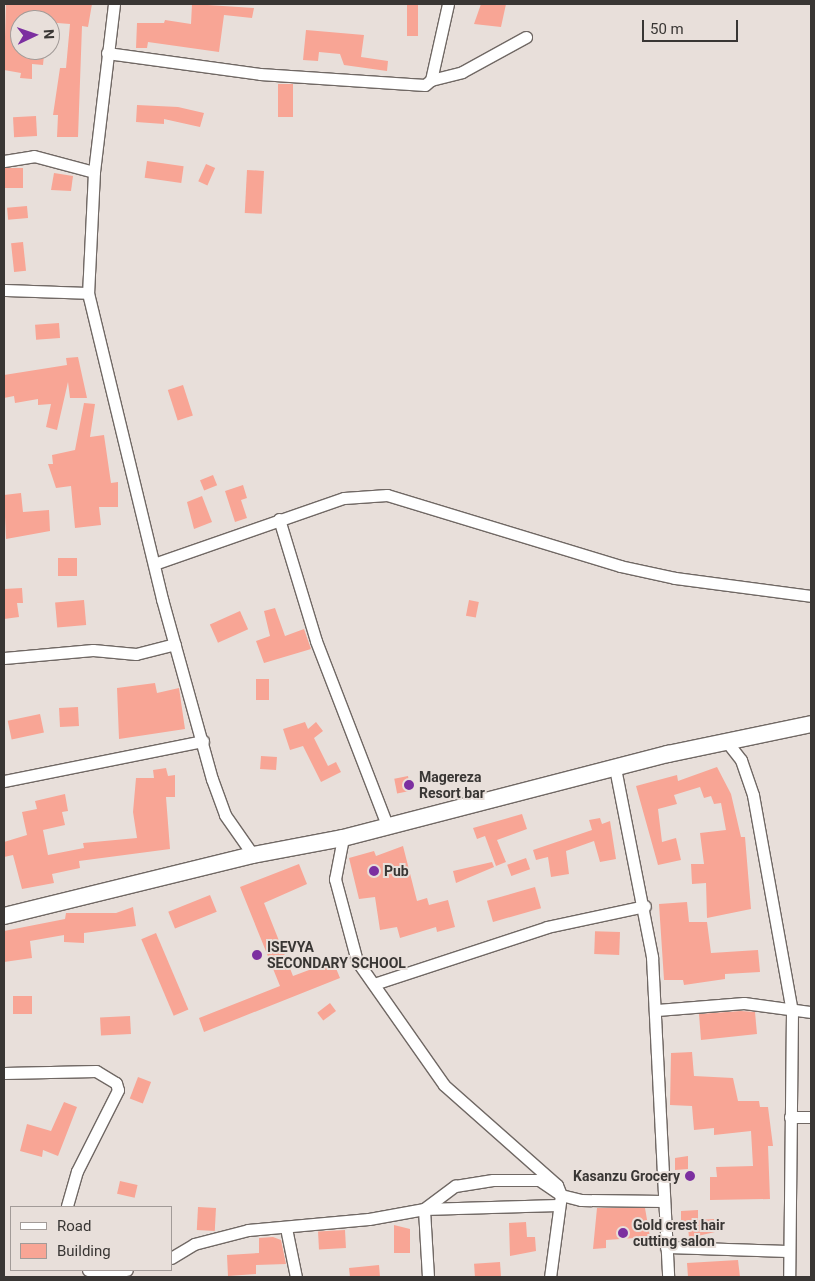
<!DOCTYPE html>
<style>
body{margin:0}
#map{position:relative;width:815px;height:1281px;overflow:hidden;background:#e8dfda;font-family:Roboto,sans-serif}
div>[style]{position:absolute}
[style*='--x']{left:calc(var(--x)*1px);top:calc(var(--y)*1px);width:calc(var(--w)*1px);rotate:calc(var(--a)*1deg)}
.building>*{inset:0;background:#f8a595;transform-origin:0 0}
.roads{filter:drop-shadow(1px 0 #706864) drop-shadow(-1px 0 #706864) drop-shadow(0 1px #706864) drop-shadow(0 -1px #706864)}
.street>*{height:11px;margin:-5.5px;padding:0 5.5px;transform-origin:5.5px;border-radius:5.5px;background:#fff}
.secondary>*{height:16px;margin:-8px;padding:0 8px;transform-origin:8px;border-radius:8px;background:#fff}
.dots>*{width:14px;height:14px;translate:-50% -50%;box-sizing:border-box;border:2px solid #e8dfda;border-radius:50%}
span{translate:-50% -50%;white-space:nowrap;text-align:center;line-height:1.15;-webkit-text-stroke:4px #e8dfda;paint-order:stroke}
.poi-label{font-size:14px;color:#393634;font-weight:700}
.left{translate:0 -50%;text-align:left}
.right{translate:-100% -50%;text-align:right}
.frame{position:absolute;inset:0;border:5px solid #393634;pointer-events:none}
.legend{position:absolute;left:10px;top:1206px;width:162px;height:65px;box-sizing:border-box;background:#e8dfda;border:1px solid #a29b98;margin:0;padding:6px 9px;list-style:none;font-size:15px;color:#393634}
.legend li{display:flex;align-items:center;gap:10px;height:25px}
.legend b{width:25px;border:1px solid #a29b98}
.north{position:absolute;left:10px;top:10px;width:50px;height:50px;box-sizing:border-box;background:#e8dfda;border:1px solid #a29b98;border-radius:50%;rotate:87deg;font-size:14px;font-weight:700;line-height:20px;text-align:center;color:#393634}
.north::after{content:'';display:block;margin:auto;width:18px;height:22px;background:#7c2fa0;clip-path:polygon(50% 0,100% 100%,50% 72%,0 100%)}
.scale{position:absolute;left:642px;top:20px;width:96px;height:22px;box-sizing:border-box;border:2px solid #393634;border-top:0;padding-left:6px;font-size:15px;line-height:18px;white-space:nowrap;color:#393634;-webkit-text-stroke:4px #e8dfda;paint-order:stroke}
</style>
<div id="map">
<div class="building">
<i style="clip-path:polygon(6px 4px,92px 4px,88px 27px,82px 26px,78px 137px,57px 137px,58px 115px,53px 115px,60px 68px,66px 68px,70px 24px,20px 20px,20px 50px,43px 50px,44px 55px,43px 65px,32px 64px,32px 79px,20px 78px,21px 73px,4px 70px)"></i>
<i style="clip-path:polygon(192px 4px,254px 8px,252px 18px,224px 15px,219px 52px,148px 42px,147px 48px,136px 48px,137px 23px,164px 23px,165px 20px,191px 24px)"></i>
<i style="left:407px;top:4px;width:11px;height:32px"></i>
<i style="clip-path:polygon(481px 4px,506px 4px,501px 27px,474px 24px)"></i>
<i style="clip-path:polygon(306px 30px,364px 35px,361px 57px,388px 61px,387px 71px,344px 65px,340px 54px,319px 52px,318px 61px,303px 60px)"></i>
<i style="left:278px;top:84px;width:15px;height:33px"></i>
<i style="clip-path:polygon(137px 105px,178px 107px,204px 113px,200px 127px,164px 119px,164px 124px,136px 122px)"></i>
<i style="left:36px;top:116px;width:20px;height:23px;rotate:87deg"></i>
<i style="left:147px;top:161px;width:37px;height:17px;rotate:8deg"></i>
<i style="left:206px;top:164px;width:10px;height:19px;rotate:24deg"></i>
<i style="left:5px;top:168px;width:18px;height:20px"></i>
<i style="left:247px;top:170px;width:17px;height:43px;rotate:3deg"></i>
<i style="clip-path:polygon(54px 173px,73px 176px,71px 191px,51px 190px)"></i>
<i style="left:27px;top:206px;width:12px;height:20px;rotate:85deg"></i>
<i style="left:23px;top:242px;width:29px;height:12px;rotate:84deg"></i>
<i style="left:59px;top:323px;width:15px;height:24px;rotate:86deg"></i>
<i style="clip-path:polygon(78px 357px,87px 398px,70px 398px,68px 382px,57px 430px,46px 427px,51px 404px,38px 405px,38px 399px,15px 403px,14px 396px,4px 398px,4px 375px,67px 365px,66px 358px)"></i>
<i style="left:183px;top:385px;width:32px;height:16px;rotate:72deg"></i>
<i style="clip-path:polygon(84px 403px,95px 404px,90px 437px,104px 435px,111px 483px,118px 482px,118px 507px,99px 507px,101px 525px,75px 528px,71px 486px,56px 488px,48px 464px,53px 464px,52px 455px,75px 450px)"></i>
<i style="left:213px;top:475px;width:11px;height:14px;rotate:68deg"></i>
<i style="clip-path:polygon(243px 485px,247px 498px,241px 500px,247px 518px,235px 522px,225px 491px)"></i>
<i style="clip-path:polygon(21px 493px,23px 512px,49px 510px,50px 531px,6px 539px,4px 495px)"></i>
<i style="clip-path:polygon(202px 496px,212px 522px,194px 529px,187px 502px)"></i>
<i style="left:77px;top:558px;width:18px;height:19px;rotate:90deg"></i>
<i style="clip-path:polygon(22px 588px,23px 603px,17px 603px,19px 617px,4px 619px,4px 589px)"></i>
<i style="left:84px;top:600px;width:25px;height:29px;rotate:85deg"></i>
<i style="left:469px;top:600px;width:10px;height:16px;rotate:11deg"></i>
<i style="clip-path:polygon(275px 608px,285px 636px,304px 629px,311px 649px,264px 663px,256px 641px,270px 636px,264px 611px)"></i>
<i style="left:240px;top:611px;width:20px;height:33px;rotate:66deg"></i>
<i style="left:256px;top:679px;width:13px;height:21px"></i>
<i style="clip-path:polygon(155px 683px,157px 693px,179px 688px,185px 729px,119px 739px,117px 688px)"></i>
<i style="left:78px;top:707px;width:19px;height:19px;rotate:87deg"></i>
<i style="left:40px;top:714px;width:19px;height:33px;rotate:78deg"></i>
<i style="clip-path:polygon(305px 722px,308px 729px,316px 722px,323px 731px,314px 738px,328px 766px,336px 762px,341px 772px,321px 782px,303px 746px,290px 750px,283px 729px)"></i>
<i style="left:261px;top:756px;width:16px;height:13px;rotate:4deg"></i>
<i style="clip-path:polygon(717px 767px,731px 794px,741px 837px,745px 837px,751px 909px,707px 918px,706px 883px,692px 884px,691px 864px,704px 864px,700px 833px,726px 830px,721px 803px,714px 804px,711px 796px,704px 798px,700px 787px,674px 795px,677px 804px,658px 809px,662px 842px,676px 838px,681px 860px,658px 865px,636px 786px,677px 775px,678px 781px)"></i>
<i style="clip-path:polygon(166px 768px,168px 776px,175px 775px,175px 797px,166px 797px,170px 849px,79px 861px,80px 868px,52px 874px,54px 883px,22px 889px,13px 855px,4px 857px,4px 842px,27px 835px,22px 812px,37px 809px,35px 801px,65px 794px,68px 811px,62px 812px,65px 825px,43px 830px,48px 855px,84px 848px,83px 843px,137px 838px,133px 812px,136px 778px,154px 778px,153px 770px)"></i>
<i style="left:408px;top:776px;width:15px;height:14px;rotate:79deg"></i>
<i style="clip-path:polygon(522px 814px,527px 829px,497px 840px,506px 862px,496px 866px,485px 836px,477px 839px,473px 828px)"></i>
<i style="clip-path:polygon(600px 818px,602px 824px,610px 821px,616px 859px,600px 862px,594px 841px,566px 851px,569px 874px,551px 877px,548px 857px,536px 860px,533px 850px,592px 830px,589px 820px)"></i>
<i style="clip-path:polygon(403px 846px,417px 901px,427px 898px,429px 905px,448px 900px,455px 927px,437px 932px,436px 927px,400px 938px,397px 927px,380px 930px,375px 897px,359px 899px,349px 858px,374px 851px,376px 856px)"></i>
<i style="left:526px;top:858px;width:12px;height:20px;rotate:70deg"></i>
<i style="clip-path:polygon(492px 862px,494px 867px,456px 883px,453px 871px)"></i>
<i style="clip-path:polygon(299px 864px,307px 884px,264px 903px,293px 976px,333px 961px,340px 978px,204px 1032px,199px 1018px,280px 986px,240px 887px)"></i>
<i style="left:535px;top:887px;width:22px;height:50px;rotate:74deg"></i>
<i style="left:210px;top:895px;width:18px;height:45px;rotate:68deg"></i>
<i style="clip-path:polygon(687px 902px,689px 922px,707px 922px,711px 953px,758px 950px,760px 972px,725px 974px,725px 979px,684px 985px,683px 980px,664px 980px,659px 904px)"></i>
<i style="clip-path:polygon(133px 907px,136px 926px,84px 933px,84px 943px,64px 942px,64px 935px,30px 941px,32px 958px,4px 962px,4px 931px,65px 919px,66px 913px,116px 913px)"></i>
<i style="left:620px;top:932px;width:23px;height:25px;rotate:92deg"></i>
<i style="left:156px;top:933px;width:83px;height:16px;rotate:67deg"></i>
<i style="left:13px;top:996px;width:19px;height:18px"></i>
<i style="left:330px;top:1003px;width:10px;height:16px;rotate:53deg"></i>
<i style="clip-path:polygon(741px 1011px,755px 1012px,757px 1034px,701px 1040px,699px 1014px)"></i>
<i style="left:130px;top:1016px;width:18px;height:30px;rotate:87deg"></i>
<i style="clip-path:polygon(692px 1052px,694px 1076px,733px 1078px,738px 1101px,759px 1101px,760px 1107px,768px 1107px,773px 1146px,768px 1146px,770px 1199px,710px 1200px,710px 1177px,717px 1177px,716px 1167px,753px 1166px,751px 1131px,714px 1135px,714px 1128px,694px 1130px,692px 1106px,670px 1105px,671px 1053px)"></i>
<i style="left:138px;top:1077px;width:14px;height:23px;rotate:21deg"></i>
<i style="clip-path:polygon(64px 1102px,77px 1107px,58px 1156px,43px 1150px,42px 1157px,20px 1151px,27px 1124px,51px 1131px)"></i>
<i style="clip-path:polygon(688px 1156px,688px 1169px,675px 1170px,675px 1158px)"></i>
<i style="left:120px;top:1181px;width:18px;height:13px;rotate:13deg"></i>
<i style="left:198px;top:1207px;width:18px;height:23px;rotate:3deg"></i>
<i style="clip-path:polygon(597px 1208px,645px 1208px,650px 1237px,606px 1240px,606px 1248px,593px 1249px)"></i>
<i style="clip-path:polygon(698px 1210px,698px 1220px,714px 1219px,715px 1232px,689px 1238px,688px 1227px,681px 1227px,681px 1211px)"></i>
<i style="clip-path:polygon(526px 1222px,527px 1237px,535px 1237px,536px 1251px,510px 1256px,509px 1223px)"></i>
<i style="clip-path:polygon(394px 1225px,410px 1229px,410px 1253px,394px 1253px)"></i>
<i style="left:345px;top:1230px;width:18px;height:27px;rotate:87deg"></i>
<i style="clip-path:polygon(273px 1237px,281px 1240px,286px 1264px,256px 1265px,256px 1274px,228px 1276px,227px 1255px,259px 1253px,259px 1238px)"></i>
<i style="clip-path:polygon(738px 1260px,740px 1277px,688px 1277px,687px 1263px)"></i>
<i style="left:500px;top:1262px;width:15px;height:26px;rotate:86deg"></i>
<i style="clip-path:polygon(379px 1265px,380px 1277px,350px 1277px,349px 1268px)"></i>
</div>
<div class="roads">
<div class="street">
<i style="--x:114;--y:4;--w:169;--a:96.8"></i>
<i style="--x:94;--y:172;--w:121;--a:92.8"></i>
<i style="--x:88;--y:293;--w:315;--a:76.4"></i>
<i style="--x:162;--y:599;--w:187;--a:74.5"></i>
<i style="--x:212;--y:779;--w:38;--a:70"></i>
<i style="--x:225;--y:815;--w:49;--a:55"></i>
<i style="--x:107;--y:53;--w:154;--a:7.8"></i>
<i style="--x:260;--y:74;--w:165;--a:3.8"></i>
<i style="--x:425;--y:85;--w:8;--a:-40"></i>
<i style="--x:431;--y:80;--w:78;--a:-77.4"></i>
<i style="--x:431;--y:80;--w:32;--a:-14"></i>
<i style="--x:462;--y:72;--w:73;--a:-28.7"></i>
<i style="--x:4;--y:161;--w:30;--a:-9"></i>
<i style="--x:34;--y:156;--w:62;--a:14.9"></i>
<i style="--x:4;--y:290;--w:84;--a:2"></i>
<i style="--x:279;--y:519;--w:127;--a:73.1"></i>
<i style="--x:316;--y:641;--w:197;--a:68.9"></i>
<i style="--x:154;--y:564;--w:201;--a:-19.2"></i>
<i style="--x:344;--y:498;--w:43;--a:-4"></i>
<i style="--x:387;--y:495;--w:244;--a:16.9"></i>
<i style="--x:620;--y:566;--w:56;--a:12.3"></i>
<i style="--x:675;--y:578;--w:137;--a:7.5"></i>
<i style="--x:4;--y:658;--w:89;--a:-5.1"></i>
<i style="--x:93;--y:650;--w:43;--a:5.3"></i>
<i style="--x:136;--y:654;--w:40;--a:-14.4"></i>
<i style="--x:727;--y:742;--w:23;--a:52"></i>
<i style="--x:741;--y:760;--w:37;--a:71"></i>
<i style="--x:753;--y:795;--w:219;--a:79.8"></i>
<i style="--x:792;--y:1011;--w:266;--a:90.6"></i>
<i style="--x:615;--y:768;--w:193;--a:78.9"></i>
<i style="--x:652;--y:957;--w:320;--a:87.1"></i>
<i style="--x:4;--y:781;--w:203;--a:-11.4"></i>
<i style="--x:343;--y:838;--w:42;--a:101"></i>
<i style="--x:335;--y:879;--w:85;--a:75"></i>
<i style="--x:357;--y:961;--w:151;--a:54.9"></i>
<i style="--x:444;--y:1085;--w:151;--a:41.5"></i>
<i style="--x:557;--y:1185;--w:11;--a:68"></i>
<i style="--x:561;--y:1195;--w:83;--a:97.6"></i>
<i style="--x:374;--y:984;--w:182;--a:-18.2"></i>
<i style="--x:547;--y:927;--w:100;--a:-12.1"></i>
<i style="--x:657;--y:1010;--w:87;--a:-4.6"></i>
<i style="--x:744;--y:1003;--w:68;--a:7.7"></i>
<i style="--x:4;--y:1073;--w:92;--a:-1.2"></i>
<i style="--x:96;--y:1071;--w:23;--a:31"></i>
<i style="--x:116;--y:1083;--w:7;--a:74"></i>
<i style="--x:118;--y:1090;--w:91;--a:116.8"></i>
<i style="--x:77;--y:1171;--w:37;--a:106"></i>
<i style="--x:790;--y:1117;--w:21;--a:0"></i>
<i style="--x:286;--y:1228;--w:50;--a:78.5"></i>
<i style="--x:666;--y:1247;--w:123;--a:1.9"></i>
<i style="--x:171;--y:1258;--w:27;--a:-31"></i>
<i style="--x:194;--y:1244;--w:56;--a:-14.5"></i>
<i style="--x:248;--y:1230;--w:121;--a:-5.2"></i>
<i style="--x:369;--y:1219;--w:56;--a:-10.3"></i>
<i style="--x:424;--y:1209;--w:39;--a:-37"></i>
<i style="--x:455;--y:1186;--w:38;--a:-9"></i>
<i style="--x:493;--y:1180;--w:46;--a:0"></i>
<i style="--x:539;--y:1180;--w:27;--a:34"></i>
<i style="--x:561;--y:1195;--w:21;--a:14"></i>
<i style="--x:581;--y:1200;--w:82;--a:0.7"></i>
<i style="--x:88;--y:1270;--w:14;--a:17"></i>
<i style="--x:101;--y:1274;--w:26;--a:-9"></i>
<i style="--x:428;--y:1277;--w:68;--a:-93.4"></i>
<i style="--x:424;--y:1209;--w:134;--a:-1.7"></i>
</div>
<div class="secondary">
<i style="--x:4;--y:916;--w:256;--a:-13.8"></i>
<i style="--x:253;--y:855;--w:92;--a:-10.7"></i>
<i style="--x:343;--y:838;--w:336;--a:-14.5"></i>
<i style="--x:668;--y:754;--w:146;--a:-11.8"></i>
</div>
</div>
<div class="dots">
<i style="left:409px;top:785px;background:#7c2fa0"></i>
<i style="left:374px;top:871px;background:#7c2fa0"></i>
<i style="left:257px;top:955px;background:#7c2fa0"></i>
<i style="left:690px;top:1176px;background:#7c2fa0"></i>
<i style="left:623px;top:1233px;background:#7c2fa0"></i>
</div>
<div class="poi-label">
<span class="left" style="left:419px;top:785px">Magereza<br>Resort bar</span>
<span class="left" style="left:384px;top:871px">Pub</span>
<span class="left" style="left:267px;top:955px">ISEVYA<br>SECONDARY SCHOOL</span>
<span class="right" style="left:680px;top:1176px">Kasanzu Grocery</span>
<span class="left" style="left:633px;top:1233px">Gold crest hair<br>cutting salon</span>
</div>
<div class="frame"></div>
<ul class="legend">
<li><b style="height:6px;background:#fff"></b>Road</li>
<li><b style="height:14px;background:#f8a595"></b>Building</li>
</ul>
<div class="north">N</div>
<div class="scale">50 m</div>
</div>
